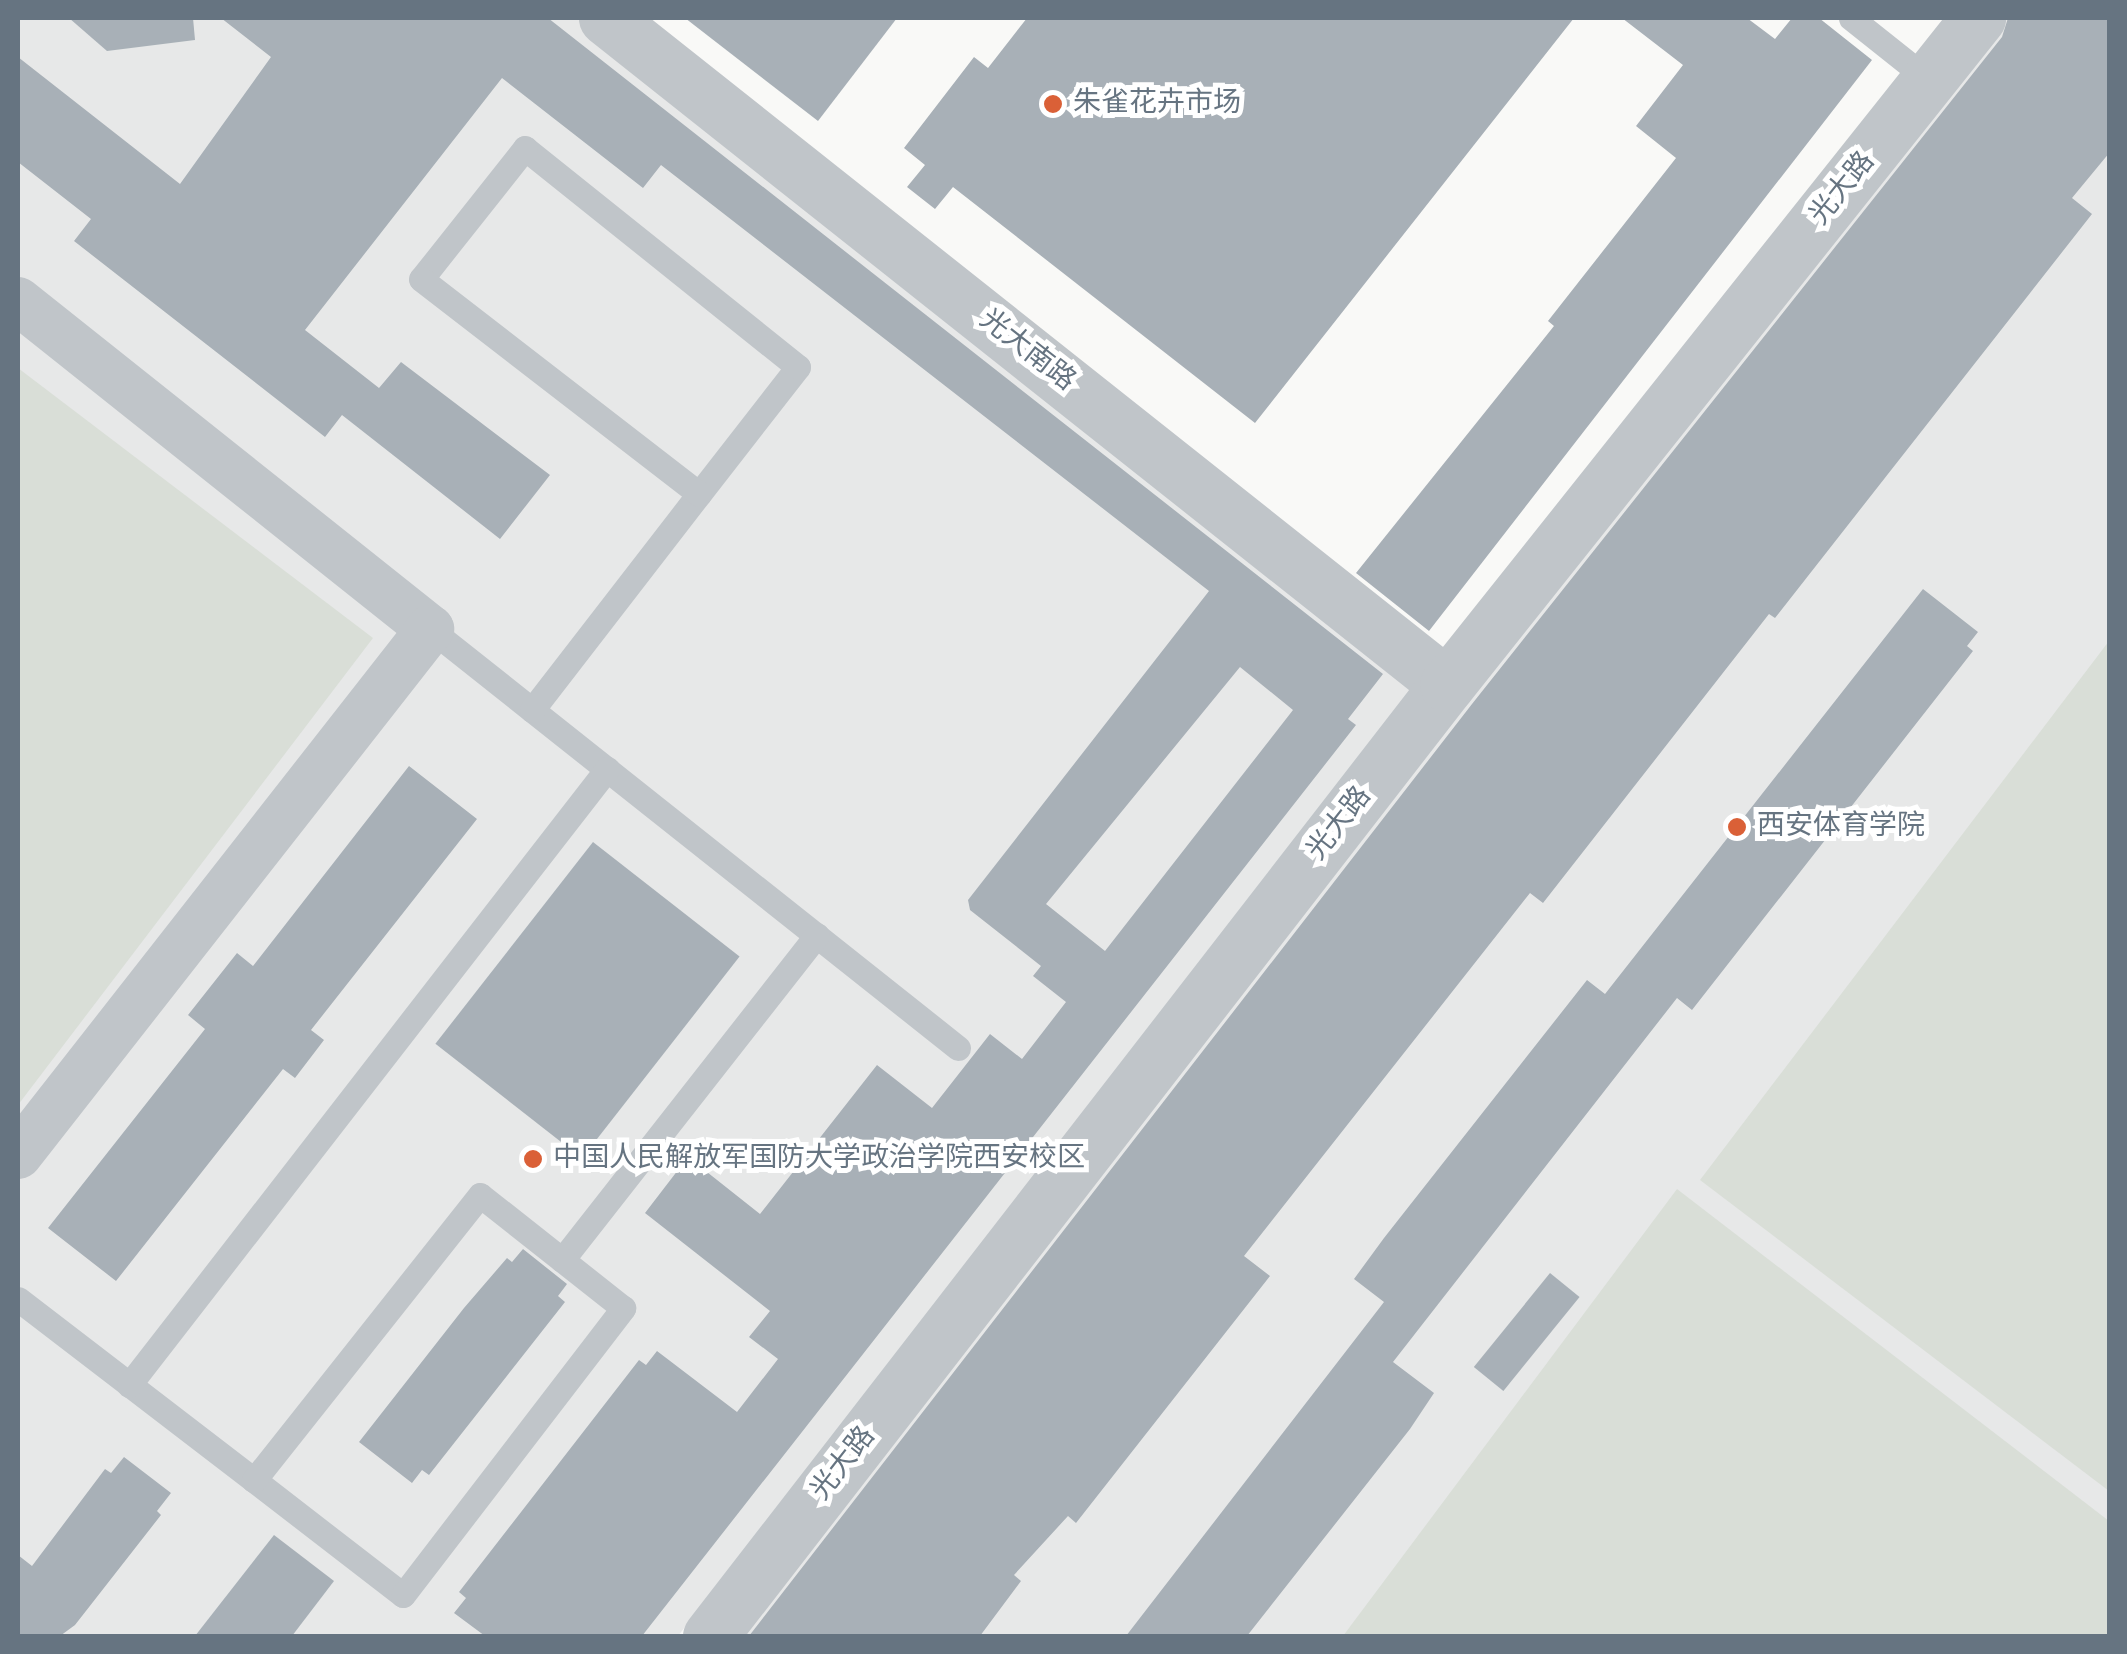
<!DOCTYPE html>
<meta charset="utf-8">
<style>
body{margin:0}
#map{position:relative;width:2127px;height:1654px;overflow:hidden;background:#f9f9f7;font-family:Overpass,"Noto Sans SC",sans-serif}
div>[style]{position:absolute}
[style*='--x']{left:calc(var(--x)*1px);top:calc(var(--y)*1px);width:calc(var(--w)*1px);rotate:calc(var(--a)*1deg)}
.built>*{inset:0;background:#e7e8e8}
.green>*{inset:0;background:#d9ded7}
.building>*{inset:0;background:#a8b0b7;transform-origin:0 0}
.service>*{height:25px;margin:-12.5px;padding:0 12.5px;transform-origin:12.5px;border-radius:12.5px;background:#c0c5c9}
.minor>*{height:48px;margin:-24px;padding:0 24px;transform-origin:24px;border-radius:24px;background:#c0c5c9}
.tertiary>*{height:55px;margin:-27.5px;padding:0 27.5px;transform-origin:27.5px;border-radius:27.5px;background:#c0c5c9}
.dots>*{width:28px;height:28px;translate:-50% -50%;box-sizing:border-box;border:5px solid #fff;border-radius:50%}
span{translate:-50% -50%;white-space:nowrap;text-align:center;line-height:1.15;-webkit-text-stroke:10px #fff;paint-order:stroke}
.poi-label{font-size:28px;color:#667481}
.left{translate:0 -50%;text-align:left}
.street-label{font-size:28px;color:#667481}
.frame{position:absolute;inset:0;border:20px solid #667481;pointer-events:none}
</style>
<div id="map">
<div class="built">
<i style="clip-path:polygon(18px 18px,576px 18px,1421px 681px,678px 1636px,18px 1636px)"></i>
<i style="clip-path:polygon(2000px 18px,2109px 18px,2109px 1636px,731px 1636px)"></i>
</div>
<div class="green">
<i style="clip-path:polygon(18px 368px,373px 638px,18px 1105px)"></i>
<i style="clip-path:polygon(2109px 641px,2109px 1491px,1700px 1180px)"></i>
<i style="clip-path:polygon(1677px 1189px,2109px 1521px,2109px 1636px,1343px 1636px)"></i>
</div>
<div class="building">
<i style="clip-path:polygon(69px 18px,193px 18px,195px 40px,107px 51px)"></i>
<i style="clip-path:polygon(evenodd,221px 18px,548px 18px,1383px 674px,1348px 719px,1356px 725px,642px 1636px,485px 1636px,454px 1613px,466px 1598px,459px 1592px,639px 1360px,646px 1365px,657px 1351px,737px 1412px,778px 1359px,749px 1337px,770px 1311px,645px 1213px,688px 1157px,760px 1214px,877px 1065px,932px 1108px,990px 1034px,1022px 1059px,1066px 1002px,1033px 976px,1041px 966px,970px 910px,968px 900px,1209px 591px,661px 165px,643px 188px,502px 78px,305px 330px,379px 388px,401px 362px,550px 475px,500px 539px,342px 415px,325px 437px,74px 241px,91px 219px,18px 162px,18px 57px,180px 184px,271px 57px,221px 18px,1240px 667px,1293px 710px,1105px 951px,1046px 904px,1240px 667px)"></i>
<i style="clip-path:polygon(685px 18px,897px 18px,818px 121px)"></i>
<i style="clip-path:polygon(1027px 18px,1574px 18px,1255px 423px,953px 187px,935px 209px,907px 187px,925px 165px,904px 148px,974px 57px,988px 68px)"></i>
<i style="clip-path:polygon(1622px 18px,1747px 18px,1775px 39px,1792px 18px,1819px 18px,1872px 60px,1429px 631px,1356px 573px,1554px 326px,1548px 321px,1676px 158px,1636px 126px,1683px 65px)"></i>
<i style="clip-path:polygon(2008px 18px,2110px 18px,2110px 152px,2072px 198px,2092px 214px,1775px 618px,1769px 614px,1543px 903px,1530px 893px,1244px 1256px,1270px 1276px,1076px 1523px,1068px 1516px,1014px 1575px,1021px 1581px,980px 1636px,749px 1636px,1472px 704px,2002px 37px)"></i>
<i style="clip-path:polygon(1923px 589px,1978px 632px,1967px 646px,1973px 651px,1692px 1010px,1677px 998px,1393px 1362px,1434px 1393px,1410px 1429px,1247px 1636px,1126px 1636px,1384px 1302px,1354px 1279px,1384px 1238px,1587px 980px,1605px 994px)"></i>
<i style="clip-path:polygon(409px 766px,477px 819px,311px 1030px,324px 1040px,295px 1078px,283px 1069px,116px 1281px,48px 1228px,205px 1029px,188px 1015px,237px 953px,253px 966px)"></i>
<i style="left:593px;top:842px;width:186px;height:256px;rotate:38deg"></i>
<i style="clip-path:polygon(523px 1249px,567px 1284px,558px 1296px,565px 1302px,429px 1475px,422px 1470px,412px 1483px,359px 1442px,464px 1308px,507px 1258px,512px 1262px)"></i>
<i style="left:1550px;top:1273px;width:38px;height:121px;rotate:39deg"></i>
<i style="clip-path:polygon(124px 1457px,171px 1493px,157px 1511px,161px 1515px,75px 1625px,60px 1636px,18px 1636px,18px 1555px,32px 1566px,105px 1469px,111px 1473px)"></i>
<i style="clip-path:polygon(274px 1535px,334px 1581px,292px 1636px,195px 1636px)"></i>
</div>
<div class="service">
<i style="--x:1851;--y:18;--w:100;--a:38.5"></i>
<i style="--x:430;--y:629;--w:674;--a:38.43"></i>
<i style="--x:532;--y:710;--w:273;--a:-52.3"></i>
<i style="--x:699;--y:494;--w:161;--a:-52.1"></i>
<i style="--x:798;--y:367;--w:350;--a:-141.3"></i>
<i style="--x:525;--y:148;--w:167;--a:128.4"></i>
<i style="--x:421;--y:279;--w:351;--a:37.7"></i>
<i style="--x:562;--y:1260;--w:413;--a:-51.9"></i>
<i style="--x:18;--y:1299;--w:297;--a:37.5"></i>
<i style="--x:254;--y:1480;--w:188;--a:37.7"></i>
<i style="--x:403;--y:1595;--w:362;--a:-52.5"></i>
<i style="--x:623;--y:1308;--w:182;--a:-141.7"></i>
<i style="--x:480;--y:1195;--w:364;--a:128.4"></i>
<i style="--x:129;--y:1385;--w:780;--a:-52.19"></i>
</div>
<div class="minor">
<i style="--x:18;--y:301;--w:527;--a:38.52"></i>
<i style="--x:430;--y:629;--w:668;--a:128.07"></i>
</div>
<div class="tertiary">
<i style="--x:606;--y:18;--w:1073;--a:38.42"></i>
<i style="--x:710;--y:1636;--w:1203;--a:-52.23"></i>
<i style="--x:1447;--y:685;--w:853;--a:-51.48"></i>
</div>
<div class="dots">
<i style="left:1053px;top:104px;background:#da6037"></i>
<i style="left:1737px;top:827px;background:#da6037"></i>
<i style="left:533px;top:1159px;background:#da6037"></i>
</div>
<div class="poi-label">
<span class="left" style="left:1073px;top:104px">朱雀花卉市场</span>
<span class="left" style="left:1757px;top:827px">西安体育学院</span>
<span class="left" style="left:553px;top:1159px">中国人民解放军国防大学政治学院西安校区</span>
</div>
<div class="street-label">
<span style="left:1843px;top:189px;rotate:-51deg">光大路</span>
<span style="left:1027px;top:351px;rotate:38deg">光大南路</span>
<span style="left:1340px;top:824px;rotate:-52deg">光大路</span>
<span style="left:844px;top:1464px;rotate:-52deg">光大路</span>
</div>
<div class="frame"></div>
</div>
